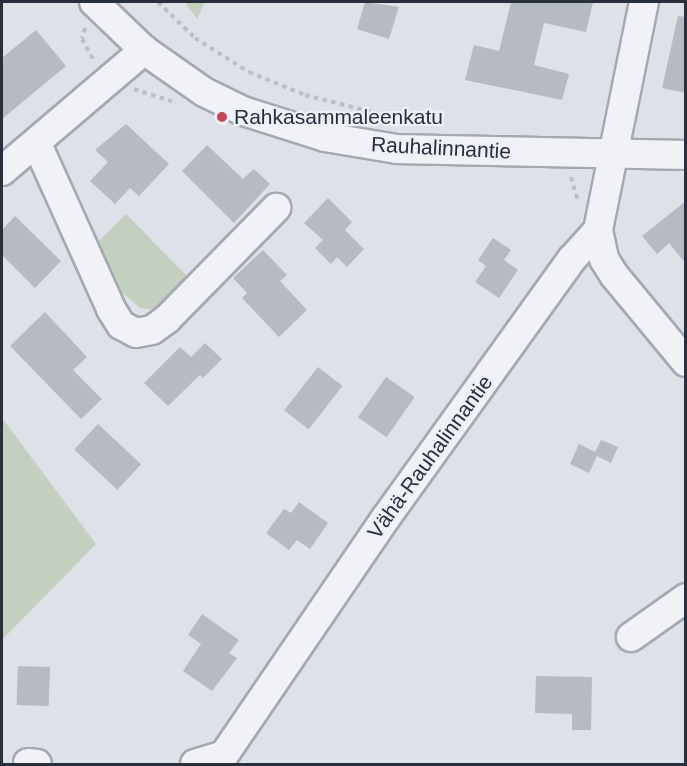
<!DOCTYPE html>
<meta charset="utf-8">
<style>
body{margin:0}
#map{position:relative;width:687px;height:766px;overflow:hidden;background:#dee1e7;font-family:Helvetica,sans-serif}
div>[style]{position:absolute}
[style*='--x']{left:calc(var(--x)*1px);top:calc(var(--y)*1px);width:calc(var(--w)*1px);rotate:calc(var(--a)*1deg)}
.green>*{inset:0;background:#c3d0bf}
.building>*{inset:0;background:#b5bac3;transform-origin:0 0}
.path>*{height:4px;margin-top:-2px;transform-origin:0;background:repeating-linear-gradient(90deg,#bcbfc5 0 4.5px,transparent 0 9px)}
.roads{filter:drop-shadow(2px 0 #a4a8b1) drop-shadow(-2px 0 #a4a8b1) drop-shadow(0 2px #a4a8b1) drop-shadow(0 -2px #a4a8b1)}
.minor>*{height:28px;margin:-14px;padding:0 14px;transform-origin:14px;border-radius:14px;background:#f0f2f5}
.dots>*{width:16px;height:16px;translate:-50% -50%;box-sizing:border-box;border:3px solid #edf0f5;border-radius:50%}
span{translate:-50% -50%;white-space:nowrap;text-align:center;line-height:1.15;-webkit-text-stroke:4.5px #edf0f5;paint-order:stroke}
.poi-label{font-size:21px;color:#282f3d}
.left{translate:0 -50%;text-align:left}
.street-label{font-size:21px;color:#282f3d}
.frame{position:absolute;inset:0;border:3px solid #282f3d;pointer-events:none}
</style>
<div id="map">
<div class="green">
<i style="clip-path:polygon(185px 2px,205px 2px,197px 19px)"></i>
<i style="clip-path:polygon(126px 214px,188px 277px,154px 310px,140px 308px,117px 288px,99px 241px)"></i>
<i style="clip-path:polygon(2px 418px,96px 544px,2px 640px)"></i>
</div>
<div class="building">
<i style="clip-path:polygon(365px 2px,399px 7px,389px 39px,357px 29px)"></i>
<i style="clip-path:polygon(511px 2px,593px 2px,586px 32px,544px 23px,534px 65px,569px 74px,562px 100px,465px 80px,474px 45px,499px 51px)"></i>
<i style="clip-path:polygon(678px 16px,686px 17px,686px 93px,662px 88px)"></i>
<i style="clip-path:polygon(36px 30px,66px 66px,2px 119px,2px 58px)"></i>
<i style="clip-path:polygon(126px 124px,169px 164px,139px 196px,130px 188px,115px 204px,90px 181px,108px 162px,95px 150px)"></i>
<i style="clip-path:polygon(207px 145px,243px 179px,254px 169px,270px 184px,234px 223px,182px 171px)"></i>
<i style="clip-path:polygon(328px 198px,352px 222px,345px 230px,364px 249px,347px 267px,337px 257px,331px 264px,315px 248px,323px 240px,304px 223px)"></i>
<i style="clip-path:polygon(686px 201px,686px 264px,669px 243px,657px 254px,642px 236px)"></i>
<i style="clip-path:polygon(15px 216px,61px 261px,35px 288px,2px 255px,2px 230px)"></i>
<i style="clip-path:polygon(493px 238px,511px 250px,504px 260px,518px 270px,499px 298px,475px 282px,486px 266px,478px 260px)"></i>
<i style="clip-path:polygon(263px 250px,287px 275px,280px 281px,307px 310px,279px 337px,242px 298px,247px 293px,233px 278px)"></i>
<i style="clip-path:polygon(45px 312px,87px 357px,73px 370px,102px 399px,81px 419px,10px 346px)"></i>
<i style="clip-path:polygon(205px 343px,222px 359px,203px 378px,200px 375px,168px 406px,144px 383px,180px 347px,191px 357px)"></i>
<i style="left:318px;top:367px;width:31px;height:55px;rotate:38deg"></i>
<i style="left:386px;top:377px;width:35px;height:49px;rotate:35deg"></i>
<i style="left:98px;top:424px;width:59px;height:35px;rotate:43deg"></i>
<i style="clip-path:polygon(601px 440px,618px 447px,611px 463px,597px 456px,589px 473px,570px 464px,579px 444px,595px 452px)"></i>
<i style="clip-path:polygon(299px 502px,328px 523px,310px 549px,297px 540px,289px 550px,266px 533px,284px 509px,291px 513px)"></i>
<i style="clip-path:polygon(202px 614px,239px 640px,229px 653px,237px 658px,212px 691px,183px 671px,201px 644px,188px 635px)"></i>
<i style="left:18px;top:666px;width:32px;height:39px;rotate:2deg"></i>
<i style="clip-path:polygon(536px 676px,592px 677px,591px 730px,572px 730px,572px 714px,535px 713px)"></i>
</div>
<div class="path">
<i style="--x:158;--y:2;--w:52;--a:44.2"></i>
<i style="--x:195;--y:38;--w:64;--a:32.2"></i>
<i style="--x:249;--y:72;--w:61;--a:22.3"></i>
<i style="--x:305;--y:95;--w:114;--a:14.3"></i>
<i style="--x:85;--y:28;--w:11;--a:105"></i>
<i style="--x:82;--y:39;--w:25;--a:61"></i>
<i style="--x:134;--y:89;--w:40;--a:18"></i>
<i style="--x:571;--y:177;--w:25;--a:74"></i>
</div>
<div class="roads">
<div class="minor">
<i style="--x:94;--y:2;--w:69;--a:43.8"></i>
<i style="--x:144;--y:50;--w:73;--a:35"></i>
<i style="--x:204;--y:92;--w:43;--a:26"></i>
<i style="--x:243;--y:111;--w:86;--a:17.6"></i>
<i style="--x:325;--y:137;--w:73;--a:9.5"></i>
<i style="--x:397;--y:149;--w:289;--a:1.2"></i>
<i style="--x:37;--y:144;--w:181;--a:65.8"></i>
<i style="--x:111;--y:309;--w:19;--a:58"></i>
<i style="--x:121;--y:325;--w:17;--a:28"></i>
<i style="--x:136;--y:333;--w:16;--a:-11"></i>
<i style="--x:152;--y:330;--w:19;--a:-36"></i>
<i style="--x:167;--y:319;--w:156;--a:-45.5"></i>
<i style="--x:2;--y:171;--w:187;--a:-40.4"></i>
<i style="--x:598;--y:230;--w:30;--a:78"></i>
<i style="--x:604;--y:259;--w:19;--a:58"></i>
<i style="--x:614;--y:275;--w:113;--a:50.4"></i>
<i style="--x:631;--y:637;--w:67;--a:-35.3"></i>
<i style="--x:28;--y:763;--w:9;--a:6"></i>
<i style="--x:195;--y:764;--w:30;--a:-17"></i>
<i style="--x:224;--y:755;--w:286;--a:-55.7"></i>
<i style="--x:385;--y:519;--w:320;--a:-54.3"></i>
<i style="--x:572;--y:259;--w:39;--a:-48"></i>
<i style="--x:598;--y:230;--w:233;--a:-78.6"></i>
</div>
</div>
<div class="dots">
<i style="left:222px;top:117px;background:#c84658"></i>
</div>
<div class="poi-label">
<span class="left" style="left:234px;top:117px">Rahkasammaleenkatu</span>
</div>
<div class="street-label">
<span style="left:441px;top:148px;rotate:3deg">Rauhalinnantie</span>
<span style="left:430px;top:457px;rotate:-54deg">Vähä-Rauhalinnantie</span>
</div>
<div class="frame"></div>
</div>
